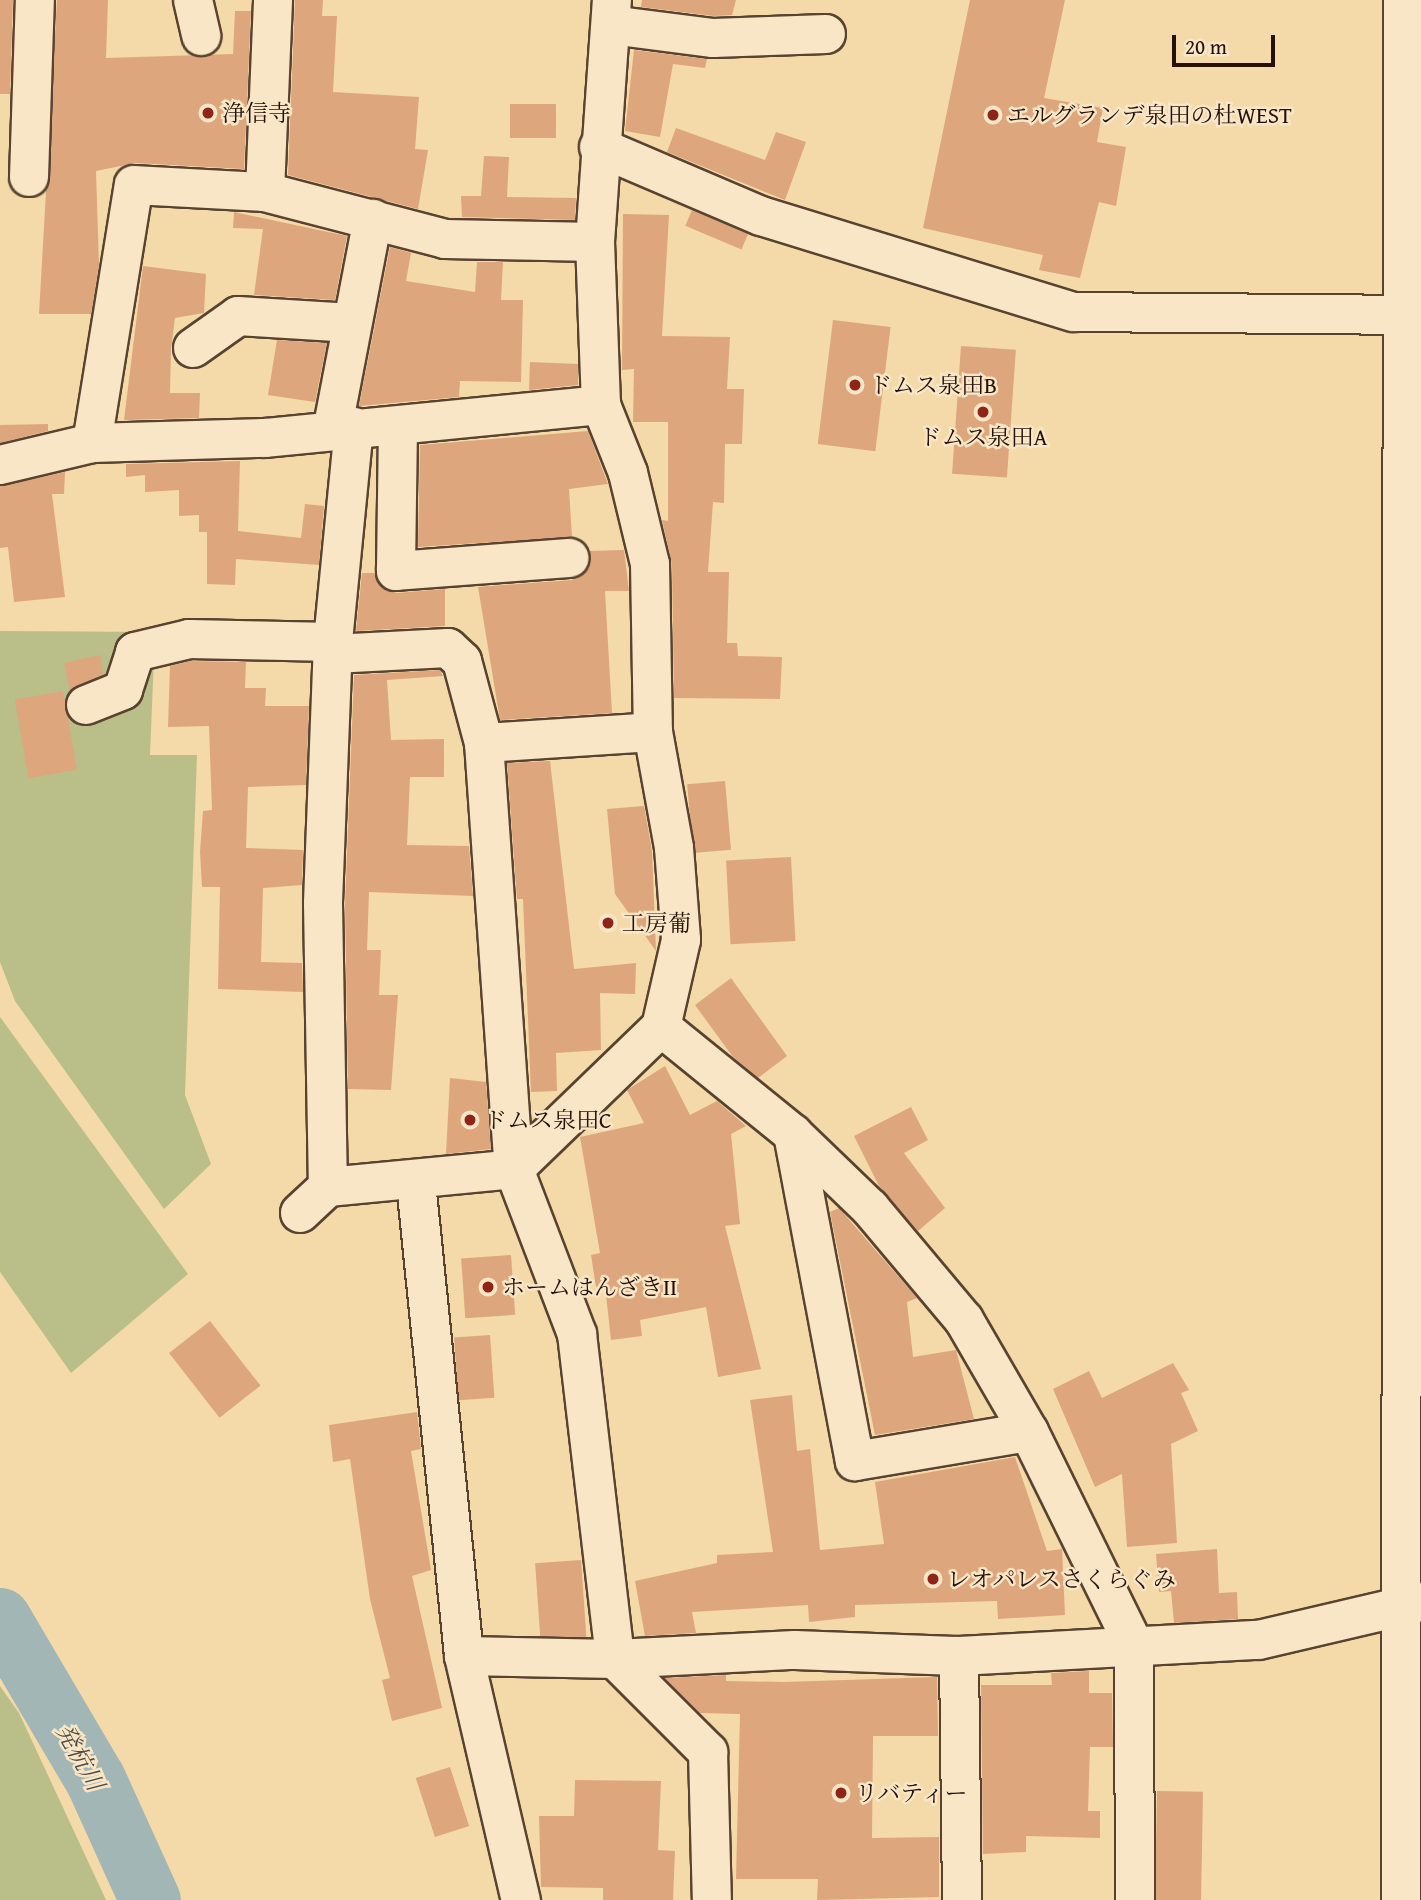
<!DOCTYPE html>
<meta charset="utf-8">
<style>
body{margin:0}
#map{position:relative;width:1421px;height:1900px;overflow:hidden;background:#f4d9a9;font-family:"Gentium Book Plus","Noto Serif JP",serif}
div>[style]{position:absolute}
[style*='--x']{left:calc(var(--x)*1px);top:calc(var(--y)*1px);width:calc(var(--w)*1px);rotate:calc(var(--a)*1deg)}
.green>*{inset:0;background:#babf89}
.river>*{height:61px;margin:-30.5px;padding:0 30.5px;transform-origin:30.5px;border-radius:30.5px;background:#a2b7b5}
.building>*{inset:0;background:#dea67d;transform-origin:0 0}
.roads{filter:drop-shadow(2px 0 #594330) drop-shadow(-2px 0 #594330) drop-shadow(0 2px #594330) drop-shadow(0 -2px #594330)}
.minor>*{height:38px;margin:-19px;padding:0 19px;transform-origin:19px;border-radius:19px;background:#f8e6c7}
.dots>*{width:19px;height:19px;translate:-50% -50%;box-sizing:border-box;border:4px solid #f8e6c7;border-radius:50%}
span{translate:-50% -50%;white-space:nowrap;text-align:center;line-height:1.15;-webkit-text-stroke:5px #f8e6c7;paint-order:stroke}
.poi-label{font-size:23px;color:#251108}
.left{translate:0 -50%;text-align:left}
.water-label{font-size:24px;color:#514b45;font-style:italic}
.scale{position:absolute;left:1172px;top:35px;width:103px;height:32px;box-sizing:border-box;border:4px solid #251108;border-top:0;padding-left:9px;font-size:21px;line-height:24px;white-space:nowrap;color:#251108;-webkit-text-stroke:5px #f8e6c7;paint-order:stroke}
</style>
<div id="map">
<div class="green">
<i style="clip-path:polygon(0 631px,155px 632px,150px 755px,197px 755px,185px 1095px,211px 1164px,164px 1209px,15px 1001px,0 962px)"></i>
<i style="clip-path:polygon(0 1017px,188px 1274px,71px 1373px,0 1272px)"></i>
<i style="clip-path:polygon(0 1686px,19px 1713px,106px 1900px,0 1900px)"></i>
</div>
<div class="river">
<i style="--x:0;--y:1618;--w:187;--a:59.5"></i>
<i style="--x:95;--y:1779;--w:133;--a:65.6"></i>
</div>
<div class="building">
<i style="clip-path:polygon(0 0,13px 0,10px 94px,0 94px)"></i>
<i style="clip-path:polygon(57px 0,108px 0,106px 58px,233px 54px,235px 11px,251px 11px,244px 169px,135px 163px,96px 171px,99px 265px,91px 314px,39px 314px)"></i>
<i style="clip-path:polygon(295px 0,323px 0,322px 16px,337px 16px,333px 92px,419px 97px,415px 149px,428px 150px,418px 209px,288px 175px)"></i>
<i style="clip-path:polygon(642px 0,736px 0,732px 15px,714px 16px,641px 7px)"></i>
<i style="clip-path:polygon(970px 0,1065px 0,1044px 98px,1103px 108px,1097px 142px,1126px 147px,1116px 206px,1099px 202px,1080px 278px,1039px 270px,1043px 255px,923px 228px)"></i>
<i style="clip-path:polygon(634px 50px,707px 59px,705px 68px,673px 64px,660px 137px,625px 131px)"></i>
<i style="left:510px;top:104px;width:46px;height:34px"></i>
<i style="clip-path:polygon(676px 128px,765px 160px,776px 132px,806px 142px,785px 200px,667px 152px)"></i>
<i style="clip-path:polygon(484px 156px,509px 157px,507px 197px,576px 198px,575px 220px,462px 217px,461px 196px,481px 196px)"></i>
<i style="left:692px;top:210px;width:61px;height:17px;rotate:23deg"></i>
<i style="clip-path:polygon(234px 212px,347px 236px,335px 300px,254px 295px,263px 229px,233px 228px)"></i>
<i style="clip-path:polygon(623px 214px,669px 215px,662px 336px,730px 337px,727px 389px,744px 389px,742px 444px,725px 444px,724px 503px,713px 502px,708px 572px,729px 572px,727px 643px,737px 643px,738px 656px,782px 657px,780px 699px,674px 698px,672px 564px,662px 520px,668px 521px,668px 422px,633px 422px,634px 369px,622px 370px)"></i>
<i style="clip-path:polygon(390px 247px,411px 253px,406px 281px,475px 292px,477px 262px,503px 262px,501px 300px,523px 300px,521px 382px,460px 381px,459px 397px,359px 406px)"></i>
<i style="clip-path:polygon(143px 266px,206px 274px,204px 313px,175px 318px,171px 349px,170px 393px,200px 393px,199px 418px,124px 420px)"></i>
<i style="left:833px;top:320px;width:58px;height:125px;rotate:7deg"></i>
<i style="clip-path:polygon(277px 340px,327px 343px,315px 402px,268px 395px)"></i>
<i style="left:961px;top:346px;width:55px;height:128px;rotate:4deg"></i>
<i style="clip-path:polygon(530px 362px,578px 364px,578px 385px,529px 390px)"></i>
<i style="clip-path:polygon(48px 424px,48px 431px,0 443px,0 425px)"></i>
<i style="clip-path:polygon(588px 431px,608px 484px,569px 489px,572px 537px,418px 547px,420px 445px)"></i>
<i style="clip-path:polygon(240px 461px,238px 531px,301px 538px,305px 504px,324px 506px,319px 565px,236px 559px,235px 585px,207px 584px,207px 532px,199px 532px,199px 515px,179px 516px,179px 490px,145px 492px,145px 475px,126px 477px,126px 464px)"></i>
<i style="clip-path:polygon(65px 472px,64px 494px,52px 494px,65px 597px,14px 602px,8px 547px,0 548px,0 486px)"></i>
<i style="clip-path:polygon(624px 550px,629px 591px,605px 591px,612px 713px,500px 720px,478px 587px,572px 580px,589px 568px,590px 551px)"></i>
<i style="clip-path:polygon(362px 573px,375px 573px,385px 590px,397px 593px,445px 589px,445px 626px,356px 631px)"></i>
<i style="clip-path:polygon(100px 655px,103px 674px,70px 691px,64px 663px)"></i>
<i style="clip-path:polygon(191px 661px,246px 662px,245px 688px,266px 688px,265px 706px,309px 706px,306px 785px,248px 787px,246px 848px,303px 850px,302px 885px,263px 888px,261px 962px,302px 963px,303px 992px,218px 989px,220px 887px,202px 887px,200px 852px,203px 811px,212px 810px,209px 726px,168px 727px,170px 666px)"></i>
<i style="clip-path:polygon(440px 670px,443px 676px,387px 680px,391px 740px,444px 739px,444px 777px,410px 777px,407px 845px,469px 846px,473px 896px,369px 892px,367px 950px,381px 950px,379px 995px,398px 995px,391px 1090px,348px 1089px,345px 904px,354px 675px)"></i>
<i style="left:63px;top:691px;width:80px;height:49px;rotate:80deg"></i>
<i style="clip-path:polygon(550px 761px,574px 969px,636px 963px,635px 994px,600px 993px,601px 1050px,556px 1053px,557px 1091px,531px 1092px,523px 899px,517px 899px,507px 763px)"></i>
<i style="left:725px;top:781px;width:69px;height:38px;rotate:85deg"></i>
<i style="clip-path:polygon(644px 806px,652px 851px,656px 951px,615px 894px,607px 809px)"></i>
<i style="left:791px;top:857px;width:84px;height:65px;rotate:87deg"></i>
<i style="clip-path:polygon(731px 978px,787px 1056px,758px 1078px,733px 1057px,695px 1005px)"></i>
<i style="clip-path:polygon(665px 1066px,690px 1115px,717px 1101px,746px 1126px,731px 1134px,740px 1224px,725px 1226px,761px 1369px,718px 1377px,706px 1307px,640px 1320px,642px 1336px,611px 1340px,605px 1286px,596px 1287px,591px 1255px,600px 1253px,580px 1137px,644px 1123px,627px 1090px)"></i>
<i style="clip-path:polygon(450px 1078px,486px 1082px,491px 1149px,446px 1154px)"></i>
<i style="clip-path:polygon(911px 1107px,928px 1140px,904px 1153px,945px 1208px,918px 1231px,879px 1186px,854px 1136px)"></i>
<i style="clip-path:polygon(839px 1208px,917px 1298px,907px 1302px,913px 1357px,956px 1350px,974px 1419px,875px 1435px,830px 1212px)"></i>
<i style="left:511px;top:1255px;width:60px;height:50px;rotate:86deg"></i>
<i style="left:210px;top:1321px;width:82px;height:52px;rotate:52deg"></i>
<i style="left:490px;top:1335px;width:63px;height:36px;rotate:86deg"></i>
<i style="clip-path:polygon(1173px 1363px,1189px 1390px,1181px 1393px,1198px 1431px,1171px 1444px,1177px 1543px,1127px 1547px,1122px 1474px,1095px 1487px,1053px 1389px,1089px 1371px,1102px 1398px)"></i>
<i style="clip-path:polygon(792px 1395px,797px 1451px,810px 1449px,820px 1550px,884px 1544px,875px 1482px,1015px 1457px,1047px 1551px,1062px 1549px,1065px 1615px,998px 1619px,997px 1601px,855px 1605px,855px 1617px,809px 1622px,808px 1605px,692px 1612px,696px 1633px,645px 1636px,635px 1581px,717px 1563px,717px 1555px,773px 1552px,750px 1400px)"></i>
<i style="clip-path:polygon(417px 1412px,421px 1449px,411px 1451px,431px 1570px,412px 1576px,442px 1708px,392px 1721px,382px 1680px,390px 1678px,370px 1599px,350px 1459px,333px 1462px,329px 1425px)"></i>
<i style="clip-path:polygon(1217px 1549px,1219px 1593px,1237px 1592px,1238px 1619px,1174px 1623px,1171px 1591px,1159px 1592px,1156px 1554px)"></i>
<i style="left:581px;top:1560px;width:77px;height:46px;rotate:86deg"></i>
<i style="clip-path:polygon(1089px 1671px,1089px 1693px,1112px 1693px,1113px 1747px,1090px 1747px,1088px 1811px,1100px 1811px,1100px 1838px,1026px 1836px,1026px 1852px,983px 1854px,981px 1685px,1052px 1685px,1051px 1673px)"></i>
<i style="clip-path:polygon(726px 1675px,726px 1681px,784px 1682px,937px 1677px,938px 1736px,873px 1736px,872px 1838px,939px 1837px,939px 1897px,817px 1900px,818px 1879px,736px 1879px,740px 1714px,700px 1713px,665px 1678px)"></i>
<i style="left:450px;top:1767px;width:62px;height:36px;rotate:72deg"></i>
<i style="clip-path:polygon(575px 1780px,661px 1781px,658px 1850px,675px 1851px,673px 1900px,603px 1900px,603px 1888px,541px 1887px,539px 1816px,574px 1816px)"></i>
<i style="left:1157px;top:1791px;width:46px;height:109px;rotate:1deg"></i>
</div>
<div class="roads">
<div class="minor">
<i style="--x:193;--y:0;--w:37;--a:77"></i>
<i style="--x:611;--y:25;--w:103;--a:7.3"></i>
<i style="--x:713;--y:38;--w:113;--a:-2"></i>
<i style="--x:599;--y:147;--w:176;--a:23.1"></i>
<i style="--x:761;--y:216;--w:327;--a:17.1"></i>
<i style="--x:1074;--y:312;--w:347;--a:0.5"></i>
<i style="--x:29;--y:177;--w:177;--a:-88.1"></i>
<i style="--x:265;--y:192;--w:186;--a:14.6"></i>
<i style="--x:445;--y:239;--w:150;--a:1.1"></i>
<i style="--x:193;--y:348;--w:55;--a:-35.4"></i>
<i style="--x:238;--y:316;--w:114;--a:3.5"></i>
<i style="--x:601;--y:405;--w:163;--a:-92.1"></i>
<i style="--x:595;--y:242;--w:243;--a:-86"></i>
<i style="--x:333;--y:426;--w:211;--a:-79.1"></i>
<i style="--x:398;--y:426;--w:145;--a:90.8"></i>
<i style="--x:396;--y:571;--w:174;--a:-4.3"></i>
<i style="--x:354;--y:427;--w:216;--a:95.6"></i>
<i style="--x:333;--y:642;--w:262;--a:92.2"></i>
<i style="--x:323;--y:904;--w:283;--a:89"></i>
<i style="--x:328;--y:1187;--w:187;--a:-5.5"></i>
<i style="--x:514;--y:1169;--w:177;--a:69.1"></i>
<i style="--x:577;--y:1334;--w:327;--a:83.3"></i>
<i style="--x:615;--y:1659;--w:132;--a:45"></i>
<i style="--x:708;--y:1752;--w:148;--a:88.5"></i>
<i style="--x:92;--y:443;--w:261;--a:-80.8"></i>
<i style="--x:134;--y:185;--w:131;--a:3.1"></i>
<i style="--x:265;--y:192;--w:192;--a:-87.6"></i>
<i style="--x:0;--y:465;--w:95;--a:-13.4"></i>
<i style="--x:92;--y:443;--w:173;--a:-1.7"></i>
<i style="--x:265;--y:438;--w:338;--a:-5.6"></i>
<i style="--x:601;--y:405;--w:73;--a:68.3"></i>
<i style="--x:628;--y:473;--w:94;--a:76.4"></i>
<i style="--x:650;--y:564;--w:168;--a:89"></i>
<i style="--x:653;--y:732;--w:118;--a:79.7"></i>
<i style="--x:674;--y:848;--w:92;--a:85.6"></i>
<i style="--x:681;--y:940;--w:89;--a:102.9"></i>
<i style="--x:661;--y:1027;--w:204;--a:136"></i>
<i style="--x:333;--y:654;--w:115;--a:-3"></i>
<i style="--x:448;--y:648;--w:19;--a:43"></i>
<i style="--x:462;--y:661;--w:85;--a:75"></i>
<i style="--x:484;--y:743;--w:427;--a:86"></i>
<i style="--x:86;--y:705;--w:40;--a:-22"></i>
<i style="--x:123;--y:690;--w:40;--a:-72"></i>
<i style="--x:135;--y:652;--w:56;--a:-13.5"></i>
<i style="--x:189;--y:639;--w:144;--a:1.2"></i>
<i style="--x:484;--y:743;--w:169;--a:-3.7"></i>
<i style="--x:661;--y:1027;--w:170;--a:39"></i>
<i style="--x:793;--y:1134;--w:107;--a:43.9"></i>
<i style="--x:870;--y:1208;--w:146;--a:50"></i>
<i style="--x:964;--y:1320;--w:129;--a:59.9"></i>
<i style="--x:1029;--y:1432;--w:237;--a:63.8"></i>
<i style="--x:1134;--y:1645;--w:255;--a:89.8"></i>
<i style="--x:793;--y:1134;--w:333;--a:79.3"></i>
<i style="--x:855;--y:1461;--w:176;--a:-9.5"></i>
<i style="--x:416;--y:1183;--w:475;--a:84.2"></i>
<i style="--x:464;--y:1656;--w:151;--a:1.1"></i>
<i style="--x:615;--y:1659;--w:180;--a:-2.9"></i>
<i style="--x:795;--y:1650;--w:164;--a:2.1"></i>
<i style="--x:959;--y:1656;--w:300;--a:-3.1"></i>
<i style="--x:1259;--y:1640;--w:166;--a:-13.2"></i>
<i style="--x:300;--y:1213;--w:38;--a:-43"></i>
<i style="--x:464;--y:1656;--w:251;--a:76.9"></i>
<i style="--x:959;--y:1656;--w:244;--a:89.3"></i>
<i style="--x:1401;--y:1900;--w:1900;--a:-89.94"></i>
</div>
</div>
<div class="dots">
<i style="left:208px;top:113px;background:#8f2418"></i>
<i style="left:993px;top:115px;background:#8f2418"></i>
<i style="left:855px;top:385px;background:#8f2418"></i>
<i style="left:983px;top:412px;background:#8f2418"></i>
<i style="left:608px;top:923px;background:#8f2418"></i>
<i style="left:470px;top:1120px;background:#8f2418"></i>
<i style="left:488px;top:1287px;background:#8f2418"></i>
<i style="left:933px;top:1579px;background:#8f2418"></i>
<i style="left:841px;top:1793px;background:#8f2418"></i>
</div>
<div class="poi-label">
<span class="left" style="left:222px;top:113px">浄信寺</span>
<span class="left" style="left:1007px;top:115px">エルグランデ泉田の杜WEST</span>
<span class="left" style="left:869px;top:385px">ドムス泉田B</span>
<span style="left:983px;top:437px">ドムス泉田A</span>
<span class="left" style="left:622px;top:923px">工房葡</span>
<span class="left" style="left:484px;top:1120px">ドムス泉田C</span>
<span class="left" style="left:502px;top:1287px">ホームはんざきⅡ</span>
<span class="left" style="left:947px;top:1579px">レオパレスさくらぐみ</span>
<span class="left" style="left:855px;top:1793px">リバティー</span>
</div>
<div class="water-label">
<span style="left:80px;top:1757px;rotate:61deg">発杭川</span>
</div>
<div class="scale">20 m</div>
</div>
